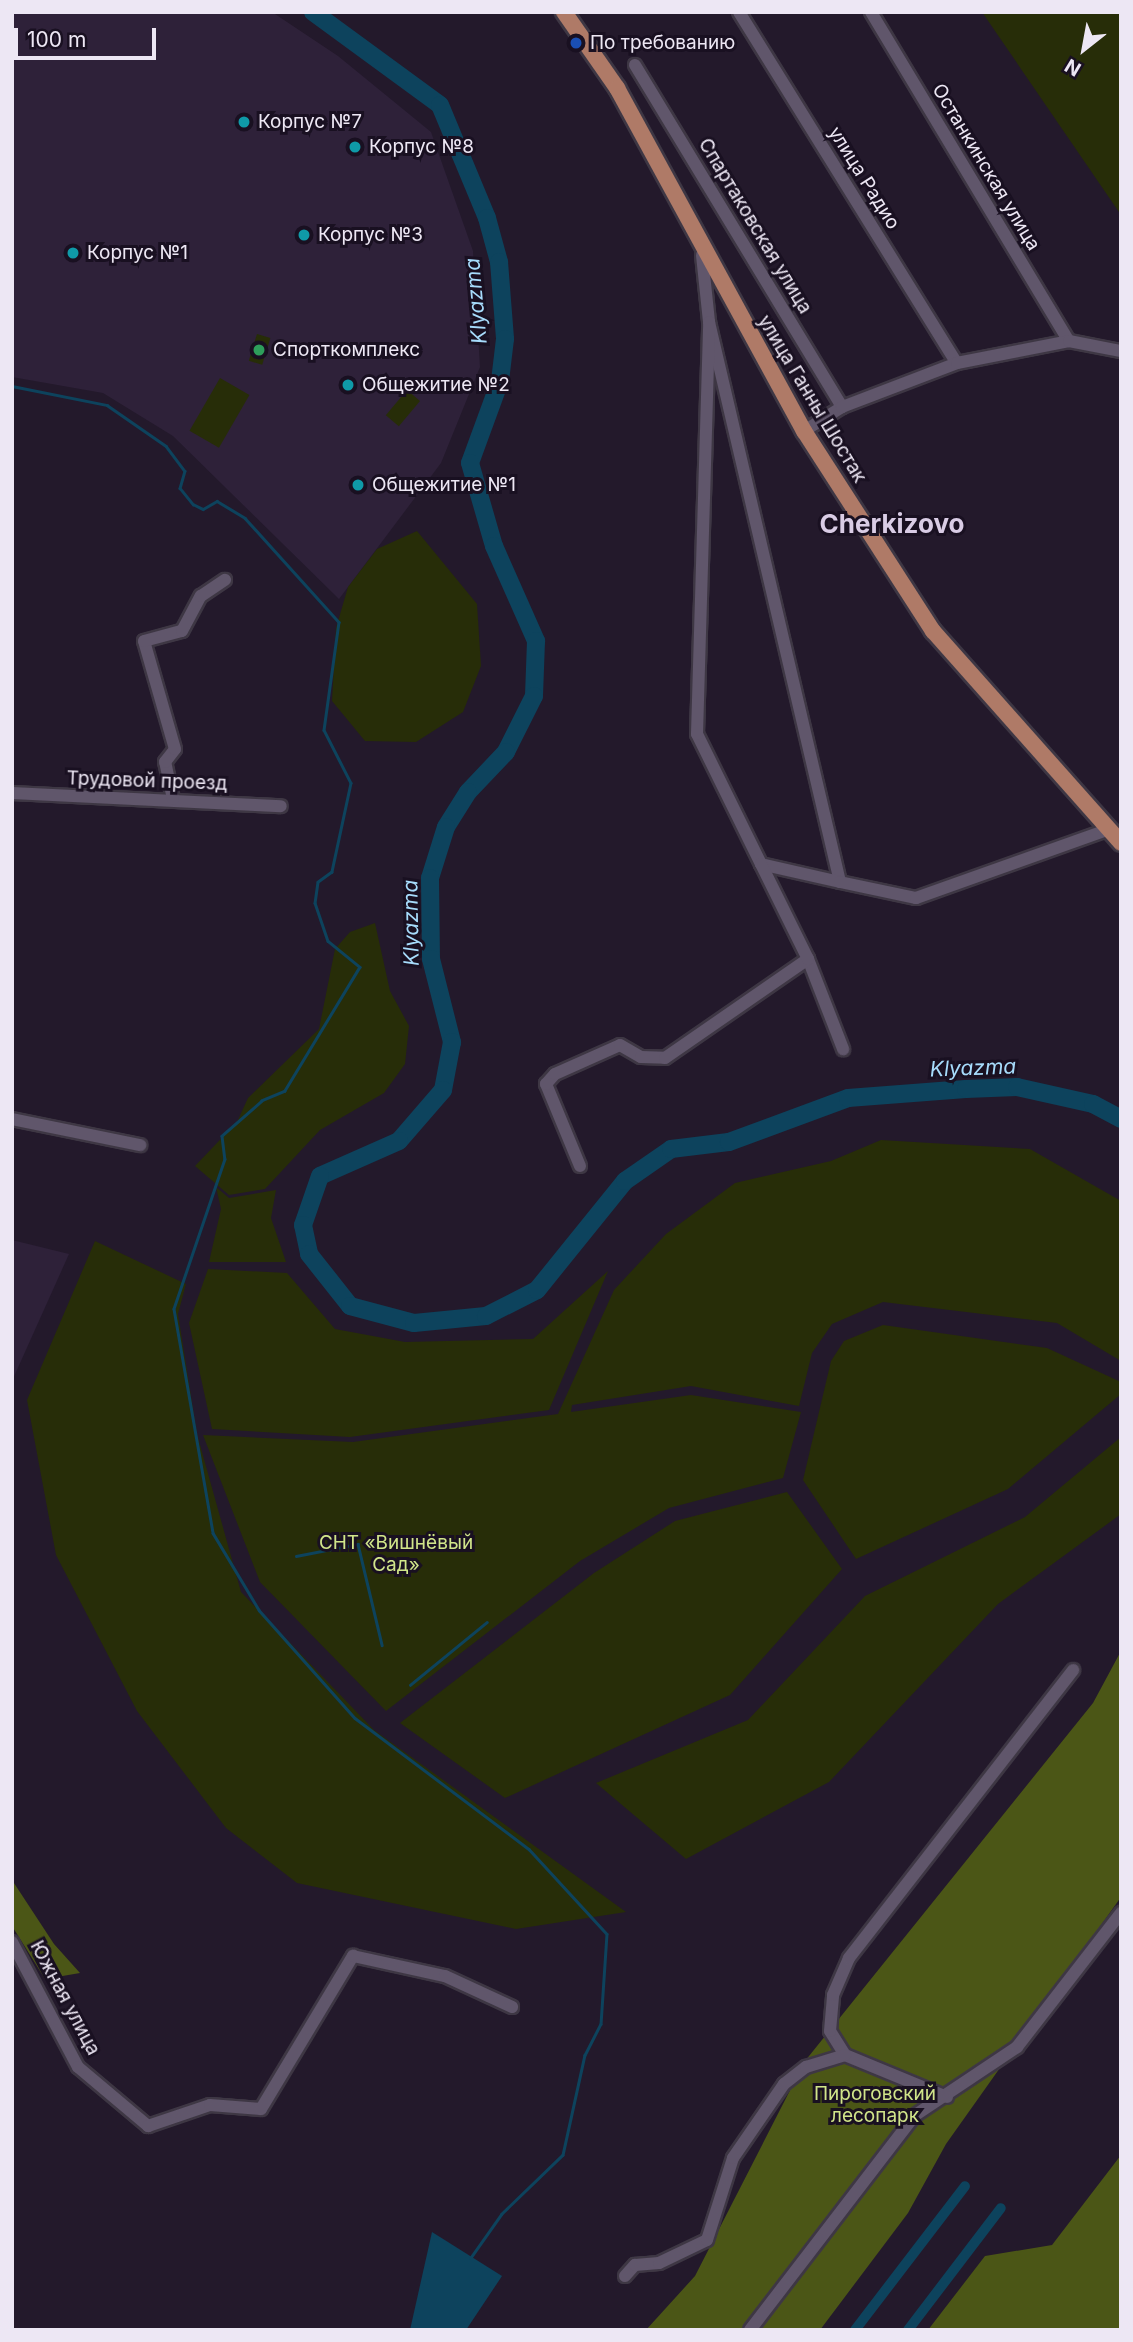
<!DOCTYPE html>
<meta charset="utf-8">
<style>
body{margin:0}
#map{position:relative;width:1133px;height:2342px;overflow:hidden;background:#23192b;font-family:Inter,sans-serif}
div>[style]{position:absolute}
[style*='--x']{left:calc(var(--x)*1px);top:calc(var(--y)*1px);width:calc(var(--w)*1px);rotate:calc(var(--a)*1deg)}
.built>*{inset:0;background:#2e2139}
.green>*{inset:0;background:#272d08;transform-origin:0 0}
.forest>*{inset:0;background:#4b5616}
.water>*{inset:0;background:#0d435d}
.stream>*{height:2.5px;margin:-1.25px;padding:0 1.25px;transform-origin:1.25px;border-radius:1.25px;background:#0d435d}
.canal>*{height:10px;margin:-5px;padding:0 5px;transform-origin:5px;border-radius:5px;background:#0d435d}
.river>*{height:18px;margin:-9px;padding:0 9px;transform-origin:9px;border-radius:9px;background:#0d435d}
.roads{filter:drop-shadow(2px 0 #3e3744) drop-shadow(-2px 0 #3e3744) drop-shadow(0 2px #3e3744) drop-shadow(0 -2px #3e3744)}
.minor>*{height:12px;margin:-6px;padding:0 6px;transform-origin:6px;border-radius:6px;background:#60566b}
.major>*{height:16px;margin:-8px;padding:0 8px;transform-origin:8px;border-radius:8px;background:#af7a67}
.dots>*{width:19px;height:19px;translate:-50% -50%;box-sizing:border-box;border:4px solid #191021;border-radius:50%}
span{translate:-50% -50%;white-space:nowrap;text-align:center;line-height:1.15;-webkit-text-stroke:6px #191021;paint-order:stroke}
.poi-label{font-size:19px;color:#ede7f4}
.left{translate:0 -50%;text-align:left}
.street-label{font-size:19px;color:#ede7f4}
.park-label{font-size:19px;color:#d1e58a}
.water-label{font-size:21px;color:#a7dcfc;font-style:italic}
.district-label{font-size:26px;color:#d9cce5;font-weight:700}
.frame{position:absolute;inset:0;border:14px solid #ede7f4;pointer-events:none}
.north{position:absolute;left:1049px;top:14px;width:70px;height:70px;-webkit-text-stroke:5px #191021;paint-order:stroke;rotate:211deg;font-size:19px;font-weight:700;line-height:28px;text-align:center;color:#ede7f4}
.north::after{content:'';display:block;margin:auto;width:24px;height:32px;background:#ede7f4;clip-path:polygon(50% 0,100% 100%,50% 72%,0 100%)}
.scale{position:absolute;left:14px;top:28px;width:142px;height:32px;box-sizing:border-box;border:4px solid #ede7f4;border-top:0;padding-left:9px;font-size:21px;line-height:24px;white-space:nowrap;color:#ede7f4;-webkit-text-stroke:5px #191021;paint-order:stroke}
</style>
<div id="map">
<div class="built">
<i style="clip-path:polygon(12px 12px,272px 12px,338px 56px,431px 132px,473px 251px,480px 367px,441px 463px,339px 599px,173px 436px,103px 393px,12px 377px)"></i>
<i style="clip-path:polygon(12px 1240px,69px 1254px,12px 1381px)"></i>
</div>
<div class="green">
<i style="clip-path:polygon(982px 12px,1121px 12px,1121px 215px)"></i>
<i style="left:257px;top:334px;width:14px;height:28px;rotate:17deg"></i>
<i style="left:220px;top:378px;width:34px;height:61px;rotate:30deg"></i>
<i style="left:407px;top:390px;width:17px;height:33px;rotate:40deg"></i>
<i style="clip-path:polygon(417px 531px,477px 604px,481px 666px,463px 712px,416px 742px,365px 741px,332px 701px,336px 628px,348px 587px,377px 549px)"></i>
<i style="clip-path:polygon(375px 923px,390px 991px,409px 1026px,405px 1064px,384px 1093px,320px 1130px,265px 1189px,229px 1195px,195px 1166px,237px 1122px,248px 1098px,319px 1029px,335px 949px,350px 932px)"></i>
<i style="clip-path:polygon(881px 1140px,1030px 1149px,1121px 1201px,1121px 1361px,1057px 1323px,883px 1302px,832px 1324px,812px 1353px,799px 1406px,691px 1386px,572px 1405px,571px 1412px,691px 1395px,801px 1412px,783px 1478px,669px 1508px,580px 1561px,386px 1711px,260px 1582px,203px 1435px,353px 1442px,558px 1414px,614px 1290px,666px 1234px,735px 1183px,831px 1161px)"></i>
<i style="clip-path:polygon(216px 1187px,229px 1198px,276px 1190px,271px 1218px,286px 1262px,209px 1262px,221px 1209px)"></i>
<i style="clip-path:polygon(95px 1241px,186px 1284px,178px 1314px,197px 1434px,241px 1592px,374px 1730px,626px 1912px,516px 1929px,297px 1883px,226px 1828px,137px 1711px,56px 1555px,27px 1400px)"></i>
<i style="clip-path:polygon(208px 1269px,287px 1273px,335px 1329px,405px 1342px,533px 1339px,608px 1271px,549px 1410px,350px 1437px,212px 1429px,189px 1323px)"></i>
<i style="clip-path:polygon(883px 1325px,1047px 1348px,1121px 1382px,1121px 1394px,1008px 1489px,856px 1559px,803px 1480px,831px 1361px,844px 1341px)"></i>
<i style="clip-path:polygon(1121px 1437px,1121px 1514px,998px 1604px,829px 1782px,686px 1859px,596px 1783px,748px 1720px,865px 1596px,1025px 1517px)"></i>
<i style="clip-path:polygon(787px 1492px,842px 1569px,730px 1695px,505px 1798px,400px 1723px,594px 1573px,675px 1521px)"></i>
</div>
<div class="forest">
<i style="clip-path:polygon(1121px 1651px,1121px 1897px,946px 2144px,908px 2213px,820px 2330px,646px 2330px,695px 2276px,805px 2061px,1093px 1703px)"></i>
<i style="clip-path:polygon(12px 1880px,54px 1944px,80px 1973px,45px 1979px,12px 1926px)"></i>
<i style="clip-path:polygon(1121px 2155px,1121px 2330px,928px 2330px,985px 2256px,1052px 2245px)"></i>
</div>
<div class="water">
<i style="clip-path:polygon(432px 2232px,502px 2276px,466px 2330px,410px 2330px)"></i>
</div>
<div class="stream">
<i style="--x:12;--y:386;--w:97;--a:11.3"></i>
<i style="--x:107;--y:405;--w:72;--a:34.8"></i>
<i style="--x:166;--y:446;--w:31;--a:53"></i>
<i style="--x:185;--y:471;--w:18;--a:106"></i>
<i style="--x:180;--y:488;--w:21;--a:51"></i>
<i style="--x:193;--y:504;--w:11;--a:27"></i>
<i style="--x:203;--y:509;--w:16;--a:-30"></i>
<i style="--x:217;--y:501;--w:33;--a:31"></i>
<i style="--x:245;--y:518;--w:140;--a:47.9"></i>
<i style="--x:339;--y:622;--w:109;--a:97.9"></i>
<i style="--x:324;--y:730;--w:59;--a:63"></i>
<i style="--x:351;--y:783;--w:91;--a:102.1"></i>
<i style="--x:332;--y:872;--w:17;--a:144"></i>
<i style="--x:318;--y:882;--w:21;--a:98"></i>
<i style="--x:315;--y:903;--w:40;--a:71.1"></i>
<i style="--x:328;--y:941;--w:41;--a:39.1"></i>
<i style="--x:360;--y:967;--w:145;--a:121.2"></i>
<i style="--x:285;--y:1091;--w:25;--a:157"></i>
<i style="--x:262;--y:1101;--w:53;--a:138.8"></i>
<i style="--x:222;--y:1136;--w:23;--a:83"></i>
<i style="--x:225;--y:1159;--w:158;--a:108.8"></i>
<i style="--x:174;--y:1309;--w:227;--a:80.1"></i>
<i style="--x:213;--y:1533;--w:90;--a:59.1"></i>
<i style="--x:259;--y:1610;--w:144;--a:48.4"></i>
<i style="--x:355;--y:1718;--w:218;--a:37"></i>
<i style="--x:529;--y:1849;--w:115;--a:47.5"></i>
<i style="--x:607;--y:1934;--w:90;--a:93.8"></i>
<i style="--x:601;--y:2024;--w:35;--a:117"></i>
<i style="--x:585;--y:2055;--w:102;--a:102.4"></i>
<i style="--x:563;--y:2155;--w:85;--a:136"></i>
<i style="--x:502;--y:2214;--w:54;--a:125.2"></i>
<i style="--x:296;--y:1556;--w:63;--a:-11"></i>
<i style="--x:358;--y:1544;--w:104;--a:76.6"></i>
<i style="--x:410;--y:1685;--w:99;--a:-39.3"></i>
</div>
<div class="canal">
<i style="--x:855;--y:2330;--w:181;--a:-52.6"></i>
<i style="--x:908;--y:2330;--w:153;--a:-52.7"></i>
</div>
<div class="river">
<i style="--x:313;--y:12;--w:157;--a:36.2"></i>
<i style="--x:440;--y:105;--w:122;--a:67.4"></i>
<i style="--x:487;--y:218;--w:46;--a:74.7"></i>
<i style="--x:499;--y:262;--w:77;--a:85.5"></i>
<i style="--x:505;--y:339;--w:42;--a:96.8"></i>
<i style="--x:500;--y:381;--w:87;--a:110.1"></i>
<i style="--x:470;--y:463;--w:86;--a:73.9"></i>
<i style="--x:494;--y:546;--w:104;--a:66.1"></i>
<i style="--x:536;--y:641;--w:55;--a:92.1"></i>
<i style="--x:534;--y:696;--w:63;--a:116.6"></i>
<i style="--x:506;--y:752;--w:55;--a:133.5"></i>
<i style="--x:468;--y:792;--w:41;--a:122.2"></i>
<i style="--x:446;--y:827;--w:53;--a:107.4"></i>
<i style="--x:430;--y:878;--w:81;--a:89.3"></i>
<i style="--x:431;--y:959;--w:86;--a:75.8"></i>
<i style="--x:452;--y:1042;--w:49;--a:100.6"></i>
<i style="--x:443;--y:1090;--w:67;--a:130.8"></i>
<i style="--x:399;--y:1141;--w:86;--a:156.1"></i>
<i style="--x:320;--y:1176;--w:52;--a:109.1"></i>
<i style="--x:303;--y:1225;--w:30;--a:78"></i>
<i style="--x:309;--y:1254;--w:66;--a:51.7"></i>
<i style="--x:350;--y:1306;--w:66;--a:14.9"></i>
<i style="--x:414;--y:1323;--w:72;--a:-5.6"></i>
<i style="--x:486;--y:1316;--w:57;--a:-27"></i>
<i style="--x:537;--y:1290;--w:140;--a:-51.1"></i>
<i style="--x:625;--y:1181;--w:56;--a:-34.8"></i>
<i style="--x:671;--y:1149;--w:58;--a:-6.9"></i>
<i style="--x:729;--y:1142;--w:127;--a:-20.3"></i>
<i style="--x:848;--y:1098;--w:118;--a:-4.4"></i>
<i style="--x:966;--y:1089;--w:51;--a:-2.2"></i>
<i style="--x:1017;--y:1087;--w:78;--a:12.6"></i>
<i style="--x:1093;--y:1104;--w:32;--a:28"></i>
</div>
<div class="roads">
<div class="minor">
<i style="--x:739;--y:12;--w:413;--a:58.2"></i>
<i style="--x:871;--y:12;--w:384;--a:59"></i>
<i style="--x:635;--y:65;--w:400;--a:58.8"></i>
<i style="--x:702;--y:255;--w:67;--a:84"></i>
<i style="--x:709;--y:322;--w:575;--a:76.83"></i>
<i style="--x:840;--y:882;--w:81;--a:-167.2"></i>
<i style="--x:761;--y:864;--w:145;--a:-116.2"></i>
<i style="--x:697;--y:734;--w:412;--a:-88.3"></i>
<i style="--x:804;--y:431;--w:45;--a:-32.3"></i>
<i style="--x:842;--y:407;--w:123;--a:-20.9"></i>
<i style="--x:957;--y:363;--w:114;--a:-11.1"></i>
<i style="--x:1069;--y:341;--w:53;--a:10.9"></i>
<i style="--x:12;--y:793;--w:269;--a:2.8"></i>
<i style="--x:173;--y:799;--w:38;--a:-102"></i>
<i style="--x:165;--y:762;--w:16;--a:-52"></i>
<i style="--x:175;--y:749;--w:112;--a:-106"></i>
<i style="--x:144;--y:641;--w:39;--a:-15"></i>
<i style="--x:182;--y:631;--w:40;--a:-62"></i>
<i style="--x:201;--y:596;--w:29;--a:-34"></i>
<i style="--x:840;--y:882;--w:78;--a:11.9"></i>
<i style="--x:916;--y:898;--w:206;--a:-19.6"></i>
<i style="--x:808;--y:959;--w:97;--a:68.7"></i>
<i style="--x:12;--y:1119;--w:131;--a:11.5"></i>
<i style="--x:580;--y:1166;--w:89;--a:-112.5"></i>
<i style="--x:546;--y:1084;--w:13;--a:-48"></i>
<i style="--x:555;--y:1074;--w:71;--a:-24"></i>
<i style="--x:620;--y:1045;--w:24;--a:30"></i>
<i style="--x:641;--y:1057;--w:24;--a:2"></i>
<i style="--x:665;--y:1058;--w:174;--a:-34.7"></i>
<i style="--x:808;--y:959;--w:106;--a:-116.3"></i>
<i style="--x:12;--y:1942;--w:141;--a:62.2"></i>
<i style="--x:78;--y:2067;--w:92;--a:40.1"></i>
<i style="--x:148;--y:2126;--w:65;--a:-18.7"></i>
<i style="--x:210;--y:2105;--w:51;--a:4.5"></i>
<i style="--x:261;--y:2109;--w:179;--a:-59"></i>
<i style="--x:353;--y:1956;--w:94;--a:12.3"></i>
<i style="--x:445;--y:1976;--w:74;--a:24.8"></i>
<i style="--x:947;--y:2097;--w:110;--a:-157.6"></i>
<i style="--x:845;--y:2055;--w:28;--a:-122"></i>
<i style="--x:830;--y:2031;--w:36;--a:-85"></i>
<i style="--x:833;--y:1995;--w:40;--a:-66.6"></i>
<i style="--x:849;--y:1958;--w:365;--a:-52.1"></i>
<i style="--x:625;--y:2276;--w:15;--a:-48"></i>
<i style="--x:635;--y:2265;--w:24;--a:-5"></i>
<i style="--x:659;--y:2263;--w:53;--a:-25.6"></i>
<i style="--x:707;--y:2240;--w:86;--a:-72.4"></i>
<i style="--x:733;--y:2158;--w:90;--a:-55.4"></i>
<i style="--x:784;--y:2084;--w:28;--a:-38"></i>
<i style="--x:806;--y:2067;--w:41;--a:-17.1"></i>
<i style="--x:750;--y:2330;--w:270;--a:-52.5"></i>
<i style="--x:914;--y:2116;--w:124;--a:-33.8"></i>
<i style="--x:1017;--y:2047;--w:170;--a:-52.2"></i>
</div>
<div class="major">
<i style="--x:564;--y:12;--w:93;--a:55.1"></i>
<i style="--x:617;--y:88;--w:391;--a:61.4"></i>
<i style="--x:804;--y:431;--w:238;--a:57.2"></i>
<i style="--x:933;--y:631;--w:283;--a:48.4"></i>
</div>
</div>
<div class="dots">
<i style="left:576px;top:43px;background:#1a4fb4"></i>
<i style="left:244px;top:122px;background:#0f9aa8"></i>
<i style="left:355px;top:147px;background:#0f9aa8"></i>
<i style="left:304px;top:235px;background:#0f9aa8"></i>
<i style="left:73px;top:253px;background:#0f9aa8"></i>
<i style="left:259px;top:350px;background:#2e9e5b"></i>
<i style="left:348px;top:385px;background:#0f9aa8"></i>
<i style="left:358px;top:485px;background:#0f9aa8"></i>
</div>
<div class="poi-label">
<span class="left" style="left:590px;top:43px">По требованию</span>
<span class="left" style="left:258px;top:122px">Корпус №7</span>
<span class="left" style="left:369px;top:147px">Корпус №8</span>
<span class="left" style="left:318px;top:235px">Корпус №3</span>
<span class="left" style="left:87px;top:253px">Корпус №1</span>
<span class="left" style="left:273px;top:350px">Спорткомплекс</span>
<span class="left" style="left:362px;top:385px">Общежитие №2</span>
<span class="left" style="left:372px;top:485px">Общежитие №1</span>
</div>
<div class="street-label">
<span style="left:986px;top:167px;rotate:59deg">Останкинская улица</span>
<span style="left:864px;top:178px;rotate:58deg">улица Радио</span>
<span style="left:755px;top:226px;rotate:59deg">Спартаковская улица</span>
<span style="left:812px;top:399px;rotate:59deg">улица Ганны Шостак</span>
<span style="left:147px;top:781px;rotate:2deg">Трудовой проезд</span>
<span style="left:65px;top:1998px;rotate:62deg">Южная улица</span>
</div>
<div class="park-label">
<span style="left:396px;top:1554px">СНТ «Вишнёвый<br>Сад»</span>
<span style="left:875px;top:2105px">Пироговский<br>лесопарк</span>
</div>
<div class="water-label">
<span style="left:476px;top:301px;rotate:-95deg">Klyazma</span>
<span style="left:411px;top:923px;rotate:-91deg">Klyazma</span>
<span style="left:973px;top:1068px;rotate:-2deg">Klyazma</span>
</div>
<div class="district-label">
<span style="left:892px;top:524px">Cherkizovo</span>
</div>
<div class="frame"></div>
<div class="north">N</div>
<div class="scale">100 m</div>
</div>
